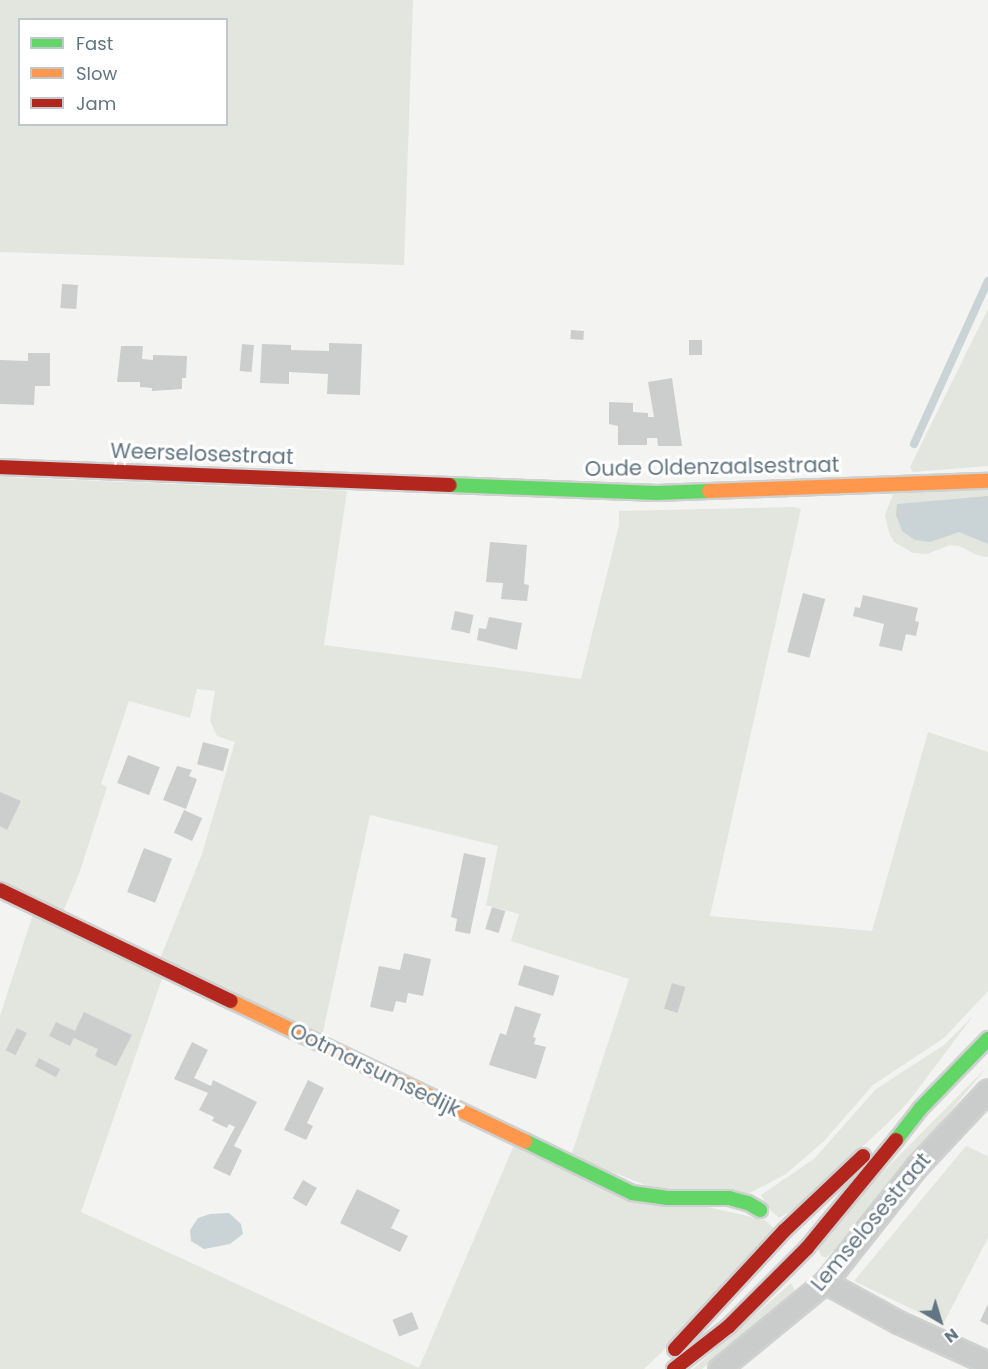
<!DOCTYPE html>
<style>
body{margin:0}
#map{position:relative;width:988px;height:1369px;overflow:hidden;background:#f3f3f1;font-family:Poppins,sans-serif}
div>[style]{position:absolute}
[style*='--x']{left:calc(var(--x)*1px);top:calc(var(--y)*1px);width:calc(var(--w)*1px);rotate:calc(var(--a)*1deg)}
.green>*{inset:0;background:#e2e6df}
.water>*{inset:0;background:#cad3d5}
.stream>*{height:8px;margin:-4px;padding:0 4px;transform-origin:4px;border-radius:4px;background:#cad3d5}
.building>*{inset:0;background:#cccece;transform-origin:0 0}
.roads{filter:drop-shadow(2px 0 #cfd1d1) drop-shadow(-2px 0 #cfd1d1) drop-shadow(0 2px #cfd1d1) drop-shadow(0 -2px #cfd1d1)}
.street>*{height:21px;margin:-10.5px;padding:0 10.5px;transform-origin:10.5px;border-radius:10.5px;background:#cacccc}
.fast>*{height:14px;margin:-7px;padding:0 7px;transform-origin:7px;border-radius:7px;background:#63d668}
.slow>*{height:14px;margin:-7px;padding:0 7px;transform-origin:7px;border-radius:7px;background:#ff974d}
.jam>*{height:14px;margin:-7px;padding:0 7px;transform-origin:7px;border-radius:7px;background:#b3261e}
span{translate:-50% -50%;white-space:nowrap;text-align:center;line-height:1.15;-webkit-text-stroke:6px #fff;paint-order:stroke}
.street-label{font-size:21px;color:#627582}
.legend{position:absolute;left:18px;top:18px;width:210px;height:108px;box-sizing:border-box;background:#fff;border:2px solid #c0c8cd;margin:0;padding:8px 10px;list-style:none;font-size:18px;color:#627582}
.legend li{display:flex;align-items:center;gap:12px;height:30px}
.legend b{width:30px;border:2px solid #c0c8cd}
.north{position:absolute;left:910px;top:1291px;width:60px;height:60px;-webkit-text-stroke:4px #fff;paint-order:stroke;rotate:142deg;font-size:16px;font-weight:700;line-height:24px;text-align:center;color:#627582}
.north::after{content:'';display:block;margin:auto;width:21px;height:27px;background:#627582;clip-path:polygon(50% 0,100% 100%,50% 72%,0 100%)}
</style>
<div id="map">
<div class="green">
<i style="clip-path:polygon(evenodd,0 0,413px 0,404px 265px,0 252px,0 0,20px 20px,226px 20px,226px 124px,20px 124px,20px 20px)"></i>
<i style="clip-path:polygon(988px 309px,988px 466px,913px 472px,910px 467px)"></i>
<i style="clip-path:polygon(0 477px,347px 491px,324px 645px,581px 679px,619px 525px,619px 511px,794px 507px,801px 509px,710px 916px,872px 931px,928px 732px,988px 752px,988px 991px,944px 1038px,873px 1085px,824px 1141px,786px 1174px,748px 1194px,661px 1191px,571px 1156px,629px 979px,511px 941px,519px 914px,486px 905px,498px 846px,370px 815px,322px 1036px,160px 959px,202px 854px,235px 742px,217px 736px,210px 721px,215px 691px,197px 689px,190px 718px,129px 701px,101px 784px,107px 787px,80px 871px,63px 912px,0 882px)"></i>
<i style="clip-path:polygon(988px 486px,988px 557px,977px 555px,959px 546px,950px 545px,927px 554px,913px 553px,894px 542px,889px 533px,885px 515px,894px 492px)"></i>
<i style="clip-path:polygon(33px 914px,163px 976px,81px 1212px,419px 1368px,514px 1145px,703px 1206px,765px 1220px,776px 1230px,688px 1327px,644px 1369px,0 1369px,0 1016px)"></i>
<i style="clip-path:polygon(973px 1016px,909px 1101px,889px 1122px,800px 1205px,779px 1218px,770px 1210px,761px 1195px,814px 1159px,876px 1089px,944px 1045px)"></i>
<i style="clip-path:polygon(988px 1066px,835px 1249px,826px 1258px,821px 1256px,815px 1240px)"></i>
<i style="clip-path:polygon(966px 1146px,988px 1156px,988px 1238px,943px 1324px,854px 1281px)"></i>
<i style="clip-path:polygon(791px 1283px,795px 1291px,790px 1300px,702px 1369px,693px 1369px)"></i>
</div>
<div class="water">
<i style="clip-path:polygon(988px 496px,988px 544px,959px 532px,930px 542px,915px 540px,902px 531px,896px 515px,897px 504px)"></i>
<i style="clip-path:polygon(229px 1213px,241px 1224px,243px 1234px,230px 1244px,204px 1249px,191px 1241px,190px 1230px,198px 1218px,210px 1214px)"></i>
</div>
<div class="stream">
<i style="--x:914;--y:444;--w:179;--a:-65.6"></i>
</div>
<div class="building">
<i style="left:62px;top:284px;width:16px;height:24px;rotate:4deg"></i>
<i style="left:571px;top:330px;width:13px;height:9px;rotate:4deg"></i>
<i style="left:689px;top:340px;width:13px;height:15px"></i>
<i style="clip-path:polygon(329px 343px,362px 344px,360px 395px,327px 394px,328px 374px,289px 372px,289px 384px,260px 383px,262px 344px,291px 345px,291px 350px,329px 351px)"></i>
<i style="left:242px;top:344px;width:12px;height:27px;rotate:5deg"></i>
<i style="clip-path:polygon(121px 346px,143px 346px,142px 359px,153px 360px,153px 355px,187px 356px,186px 378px,182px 378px,182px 389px,152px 391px,152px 388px,140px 387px,140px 382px,117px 382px)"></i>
<i style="clip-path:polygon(28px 353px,50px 353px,50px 386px,35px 386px,34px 405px,0 404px,0 360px,28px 361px)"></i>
<i style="clip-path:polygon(672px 378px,682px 446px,658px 446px,657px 438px,647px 438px,647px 445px,618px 445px,618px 426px,609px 424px,609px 402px,633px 403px,633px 412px,648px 413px,648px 417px,654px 417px,648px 382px)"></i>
<i style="clip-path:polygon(490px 542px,527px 545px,524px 584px,529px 585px,527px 601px,501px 599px,503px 583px,486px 582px)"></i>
<i style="left:803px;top:593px;width:23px;height:61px;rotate:15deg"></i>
<i style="clip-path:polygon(863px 595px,918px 608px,915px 621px,919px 622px,916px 636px,906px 634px,902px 651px,879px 646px,884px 624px,853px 616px,855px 607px,860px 608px)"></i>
<i style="left:455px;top:611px;width:19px;height:19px;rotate:12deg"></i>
<i style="clip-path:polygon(489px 617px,522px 623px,517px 650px,477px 640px,479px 628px,486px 629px)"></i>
<i style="left:203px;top:742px;width:27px;height:23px;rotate:15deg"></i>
<i style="left:128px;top:755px;width:34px;height:30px;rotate:21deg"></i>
<i style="clip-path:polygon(177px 766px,192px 770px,189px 776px,197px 779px,186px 809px,163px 800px)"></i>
<i style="clip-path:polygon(0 792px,21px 801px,7px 830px,0 826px)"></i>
<i style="left:184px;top:810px;width:20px;height:25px;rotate:24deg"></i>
<i style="left:144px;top:848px;width:30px;height:47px;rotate:21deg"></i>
<i style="clip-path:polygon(464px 853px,486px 858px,470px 934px,455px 931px,457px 919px,451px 917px)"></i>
<i style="left:492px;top:907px;width:14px;height:23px;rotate:17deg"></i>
<i style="clip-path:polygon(404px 953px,431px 959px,423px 996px,408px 993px,406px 1003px,396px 1001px,393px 1012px,370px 1007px,379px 966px,400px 970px)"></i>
<i style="left:524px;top:965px;width:37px;height:21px;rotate:17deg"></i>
<i style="left:672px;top:983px;width:14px;height:27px;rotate:17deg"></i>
<i style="clip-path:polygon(515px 1006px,541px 1014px,533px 1037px,536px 1038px,534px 1044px,546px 1047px,536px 1079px,489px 1065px,500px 1033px,506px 1035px)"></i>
<i style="clip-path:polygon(84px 1012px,132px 1035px,116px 1066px,95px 1056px,98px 1049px,74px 1038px,70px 1046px,49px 1036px,56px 1022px,75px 1031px)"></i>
<i style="left:17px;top:1028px;width:11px;height:25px;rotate:27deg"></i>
<i style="clip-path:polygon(192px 1042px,208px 1050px,194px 1078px,211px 1086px,213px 1080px,257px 1102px,234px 1146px,242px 1150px,230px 1176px,213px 1168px,235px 1127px,229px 1124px,227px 1128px,212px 1121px,214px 1117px,199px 1110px,208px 1093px,174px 1079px)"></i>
<i style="left:39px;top:1058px;width:24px;height:9px;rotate:28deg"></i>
<i style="clip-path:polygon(308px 1080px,324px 1088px,307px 1123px,313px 1126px,306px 1140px,284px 1130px)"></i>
<i style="left:303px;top:1180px;width:16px;height:21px;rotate:30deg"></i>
<i style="clip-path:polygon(357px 1189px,400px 1210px,391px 1228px,408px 1236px,400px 1252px,340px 1223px)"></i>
<i style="clip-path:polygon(988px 1304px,988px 1325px,980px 1321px)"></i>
<i style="left:412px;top:1312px;width:18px;height:21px;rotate:68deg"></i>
</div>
<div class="roads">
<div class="street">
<i style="--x:825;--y:1282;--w:83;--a:28.7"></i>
<i style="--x:898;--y:1322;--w:99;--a:24.5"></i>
<i style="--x:719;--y:1369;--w:137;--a:-39.4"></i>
<i style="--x:825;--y:1282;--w:147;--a:-51.6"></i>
<i style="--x:916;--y:1167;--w:105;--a:-46.9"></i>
</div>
<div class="fast">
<i style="--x:450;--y:485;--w:207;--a:2.2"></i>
<i style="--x:657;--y:493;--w:52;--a:-2.2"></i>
<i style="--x:896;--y:1140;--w:39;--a:-52"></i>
<i style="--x:920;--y:1109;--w:98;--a:-45.8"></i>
<i style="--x:525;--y:1141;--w:119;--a:25.9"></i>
<i style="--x:632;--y:1193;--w:36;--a:8"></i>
<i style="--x:668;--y:1198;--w:61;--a:0"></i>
<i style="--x:729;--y:1198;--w:20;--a:15"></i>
<i style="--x:748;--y:1203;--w:14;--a:30"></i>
</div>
<div class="slow">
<i style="--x:709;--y:491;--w:279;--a:-2.1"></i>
<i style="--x:231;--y:1001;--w:326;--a:25.5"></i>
</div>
<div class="jam">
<i style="--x:0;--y:467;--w:450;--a:2.3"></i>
<i style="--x:0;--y:890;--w:256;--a:25.7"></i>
<i style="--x:675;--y:1349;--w:161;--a:-47.3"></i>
<i style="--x:784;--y:1231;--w:109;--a:-43.5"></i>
<i style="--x:674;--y:1369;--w:70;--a:-38"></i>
<i style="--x:729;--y:1326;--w:110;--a:-45"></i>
<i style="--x:807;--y:1248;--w:140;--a:-50.5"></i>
</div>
</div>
<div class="street-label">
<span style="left:202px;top:454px;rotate:2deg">Weerselosestraat</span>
<span style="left:712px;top:467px;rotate:-1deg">Oude Oldenzaalsestraat</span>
<span style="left:375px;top:1070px;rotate:26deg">Ootmarsumsedijk</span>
<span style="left:871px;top:1222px;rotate:-50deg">Lemselosestraat</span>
</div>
<ul class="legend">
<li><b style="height:8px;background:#63d668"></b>Fast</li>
<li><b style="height:8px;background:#ff974d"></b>Slow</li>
<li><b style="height:8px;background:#b3261e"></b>Jam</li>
</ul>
<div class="north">N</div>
</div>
